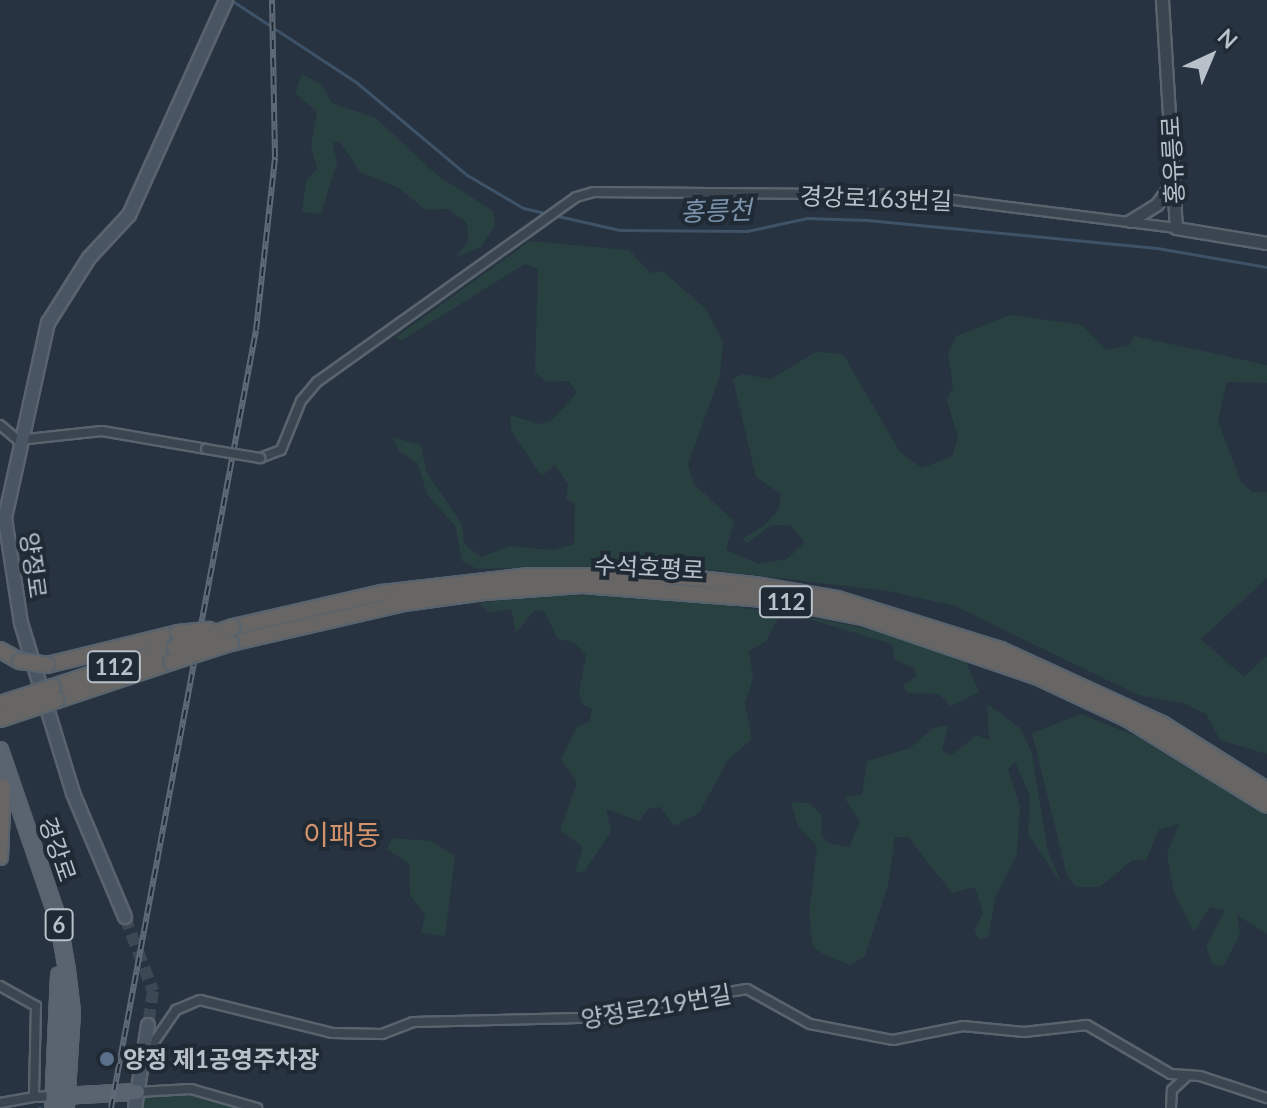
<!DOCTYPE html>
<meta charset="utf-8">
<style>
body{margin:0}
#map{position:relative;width:1267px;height:1108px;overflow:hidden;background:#273340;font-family:Lato,"Noto Sans KR",sans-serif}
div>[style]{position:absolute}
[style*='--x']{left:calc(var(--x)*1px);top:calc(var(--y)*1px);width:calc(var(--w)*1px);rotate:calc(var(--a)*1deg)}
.green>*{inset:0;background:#294041}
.stream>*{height:3px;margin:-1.5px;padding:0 1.5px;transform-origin:1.5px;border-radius:1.5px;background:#3e5268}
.secondary-tunnel>*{height:12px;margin-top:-6px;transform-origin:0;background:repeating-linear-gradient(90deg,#3d4855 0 12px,transparent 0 18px)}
.roads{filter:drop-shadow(2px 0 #59636d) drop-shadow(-2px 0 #59636d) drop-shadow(0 2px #59636d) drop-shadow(0 -2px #59636d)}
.minor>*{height:8px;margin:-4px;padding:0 4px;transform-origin:4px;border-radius:4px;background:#3b4550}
.tertiary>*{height:11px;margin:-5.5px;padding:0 5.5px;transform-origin:5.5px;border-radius:5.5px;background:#3b4550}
.secondary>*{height:12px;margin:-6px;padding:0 6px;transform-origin:6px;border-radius:6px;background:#4a5563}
.primary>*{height:14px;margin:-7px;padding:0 7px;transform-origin:7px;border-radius:7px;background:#5a6470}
.trunk>*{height:14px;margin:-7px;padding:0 7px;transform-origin:7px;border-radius:7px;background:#686664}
.rail>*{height:6px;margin-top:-3px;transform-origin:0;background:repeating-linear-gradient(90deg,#202a35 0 9px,#5e6a77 0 18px);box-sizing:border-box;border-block:2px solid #5e6a77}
.bridges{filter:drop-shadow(2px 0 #59636d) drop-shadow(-2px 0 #59636d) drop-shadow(0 2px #59636d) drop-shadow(0 -2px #59636d)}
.minor-bridge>*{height:8px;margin:-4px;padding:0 4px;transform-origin:4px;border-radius:4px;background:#3b4550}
.trunk-bridge>*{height:14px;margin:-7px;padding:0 7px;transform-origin:7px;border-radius:7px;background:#686664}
.dots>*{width:22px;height:22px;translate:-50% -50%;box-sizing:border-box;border:4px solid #202a35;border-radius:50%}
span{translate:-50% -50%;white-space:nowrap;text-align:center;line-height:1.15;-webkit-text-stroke:8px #202a35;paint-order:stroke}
.shield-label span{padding:2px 6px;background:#202a35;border:2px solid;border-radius:6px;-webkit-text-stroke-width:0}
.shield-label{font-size:22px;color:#b8c0ca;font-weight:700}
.street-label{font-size:24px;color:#b8c0ca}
.poi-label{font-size:24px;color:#b8c0ca;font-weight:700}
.left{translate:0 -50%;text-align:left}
.water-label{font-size:26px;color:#7a93ab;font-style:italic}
.quarter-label{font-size:28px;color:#d1926c}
.north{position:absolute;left:1171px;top:16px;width:80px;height:80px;-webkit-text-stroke:6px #202a35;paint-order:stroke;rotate:44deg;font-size:22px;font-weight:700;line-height:32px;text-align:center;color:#b8c0ca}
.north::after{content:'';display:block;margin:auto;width:28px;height:36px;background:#b8c0ca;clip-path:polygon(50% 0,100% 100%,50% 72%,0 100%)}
</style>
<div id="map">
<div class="green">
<i style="clip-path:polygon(302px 74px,322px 85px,332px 103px,376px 118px,438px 176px,493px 211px,495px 225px,481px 247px,455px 258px,468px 242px,467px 223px,449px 209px,426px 210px,397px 187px,361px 173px,339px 141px,333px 143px,337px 163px,321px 214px,302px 212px,306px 181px,317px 169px,311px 145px,317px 112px,295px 93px)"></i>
<i style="clip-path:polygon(530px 241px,629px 250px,651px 273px,663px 271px,706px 309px,723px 342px,720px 376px,688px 464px,694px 484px,734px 521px,726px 550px,759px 564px,787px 559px,805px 542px,790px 525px,771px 525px,748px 543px,742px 539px,765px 525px,779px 509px,781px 494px,756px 477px,733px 379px,742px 374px,771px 379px,816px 352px,843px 354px,900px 452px,922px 468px,952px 456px,958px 437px,947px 400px,953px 386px,948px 354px,956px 336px,1010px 315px,1082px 325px,1106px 350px,1130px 345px,1134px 336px,1267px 365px,1267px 383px,1227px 382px,1218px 421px,1241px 482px,1252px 492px,1267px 492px,1267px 578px,1201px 639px,1244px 677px,1267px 656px,1267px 754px,1220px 740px,1206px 714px,1183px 703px,1138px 695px,955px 606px,888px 591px,669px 565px,477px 569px,462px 561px,455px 526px,427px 494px,418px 464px,399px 451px,392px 437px,421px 445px,427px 473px,462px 524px,464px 544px,481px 557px,511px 546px,553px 550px,574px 544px,575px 505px,566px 498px,568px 484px,555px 465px,542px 476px,534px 465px,511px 430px,510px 415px,539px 424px,551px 421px,577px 393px,569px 381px,546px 382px,535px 372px,538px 269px,525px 264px,401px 341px,396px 337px)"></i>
<i style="clip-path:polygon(664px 594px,780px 614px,766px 641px,749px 651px,753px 678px,745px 703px,752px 739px,728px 760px,699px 813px,674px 826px,660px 807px,648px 809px,639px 821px,606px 809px,611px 832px,584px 872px,575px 872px,583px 847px,560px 830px,577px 783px,561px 759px,577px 727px,589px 722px,592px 709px,582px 704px,579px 692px,586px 655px,573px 642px,558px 639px,544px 611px,535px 610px,516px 633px,511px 609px,489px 613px,479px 603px,529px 596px)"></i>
<i style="clip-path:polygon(792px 614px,871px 629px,965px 659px,979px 692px,951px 706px,939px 694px,907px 693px,903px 685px,917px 676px,914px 668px,895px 660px,892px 644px)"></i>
<i style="clip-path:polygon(987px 704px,1021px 729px,1032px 754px,1048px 852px,1063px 886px,1028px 834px,1030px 796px,1015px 762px,1008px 769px,1020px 806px,1017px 854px,996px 896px,988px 937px,979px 939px,974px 931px,983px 913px,975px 887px,952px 893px,908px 837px,895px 837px,888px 885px,865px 956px,850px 965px,823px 954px,813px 946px,809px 916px,817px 846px,798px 826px,791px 802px,808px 803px,821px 814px,821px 834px,828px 843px,849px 847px,860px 821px,844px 797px,862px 795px,867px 761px,910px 748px,933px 728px,948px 725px,942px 750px,951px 755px,977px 735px,989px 740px)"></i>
<i style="clip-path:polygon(1081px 714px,1136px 736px,1267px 815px,1267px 934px,1237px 915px,1240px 934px,1223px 967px,1212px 964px,1206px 946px,1225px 910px,1210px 907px,1194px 932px,1174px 893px,1167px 854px,1179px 824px,1159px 830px,1146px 860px,1132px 860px,1100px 887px,1076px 887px,1067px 876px,1032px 733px)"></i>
<i style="clip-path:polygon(392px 838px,431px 841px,455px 856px,445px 936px,421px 933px,425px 915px,410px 895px,409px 864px,387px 849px)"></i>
<i style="clip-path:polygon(189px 1093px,236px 1108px,139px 1108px,144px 1095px)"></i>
</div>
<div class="stream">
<i style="--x:231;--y:0;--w:149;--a:33.3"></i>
<i style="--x:356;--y:82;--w:145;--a:40"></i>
<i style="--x:467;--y:175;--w:65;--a:30.5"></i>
<i style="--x:523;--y:208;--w:99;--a:12.8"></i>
<i style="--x:620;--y:230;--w:127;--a:0.5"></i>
<i style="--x:747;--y:231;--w:61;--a:-12.2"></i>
<i style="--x:807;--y:218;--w:60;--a:1.9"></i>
<i style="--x:867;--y:220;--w:291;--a:5.5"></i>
<i style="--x:1157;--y:248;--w:112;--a:9.8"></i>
<i style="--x:39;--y:1108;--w:1;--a:0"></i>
</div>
<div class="secondary-tunnel">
<i style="--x:125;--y:917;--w:79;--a:69.3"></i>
<i style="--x:153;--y:991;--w:34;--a:98"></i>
</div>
<div class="roads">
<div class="minor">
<i style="--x:0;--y:425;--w:23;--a:40"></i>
<i style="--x:18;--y:440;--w:84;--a:-6.1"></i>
<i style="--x:102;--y:431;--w:106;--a:9.8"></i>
<i style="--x:260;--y:458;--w:22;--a:-21"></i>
<i style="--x:281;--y:450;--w:53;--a:-67.8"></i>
<i style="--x:301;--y:401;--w:25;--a:-50"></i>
<i style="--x:317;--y:382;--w:318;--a:-35.5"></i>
<i style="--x:576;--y:197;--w:18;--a:-16"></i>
<i style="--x:593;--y:192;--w:321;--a:0.5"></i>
<i style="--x:914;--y:195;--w:264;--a:7.2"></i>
<i style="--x:0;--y:986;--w:41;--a:29.1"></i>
<i style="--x:36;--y:1006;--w:91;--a:91.3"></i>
<i style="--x:34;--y:1097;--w:21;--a:-3"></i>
<i style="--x:145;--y:1055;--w:55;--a:-55.4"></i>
<i style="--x:176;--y:1010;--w:26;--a:-23"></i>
<i style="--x:200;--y:1000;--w:136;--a:14"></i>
<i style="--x:332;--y:1033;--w:50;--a:1.1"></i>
<i style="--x:382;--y:1034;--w:33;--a:-21"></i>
<i style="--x:413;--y:1022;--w:207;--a:-1.4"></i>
<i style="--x:620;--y:1017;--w:37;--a:-20"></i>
<i style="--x:655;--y:1004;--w:93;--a:-9.3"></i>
<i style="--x:747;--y:989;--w:72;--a:29.1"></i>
<i style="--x:810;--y:1024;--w:85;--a:10.9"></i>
<i style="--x:893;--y:1040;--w:71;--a:-11.3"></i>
<i style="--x:963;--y:1026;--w:61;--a:5.6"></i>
<i style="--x:1024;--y:1032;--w:63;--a:-6.3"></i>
<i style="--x:1087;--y:1025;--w:97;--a:30.3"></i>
<i style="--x:1171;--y:1074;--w:29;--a:4"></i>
<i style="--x:1200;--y:1076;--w:71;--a:18.2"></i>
<i style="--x:137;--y:1092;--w:54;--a:-3.2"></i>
<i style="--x:191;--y:1089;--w:69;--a:16.1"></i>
<i style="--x:0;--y:1103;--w:35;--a:-10"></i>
<i style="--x:1171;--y:1108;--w:18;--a:-87"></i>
<i style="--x:1172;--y:1090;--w:22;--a:-43"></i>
</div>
<div class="tertiary">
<i style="--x:1162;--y:0;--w:228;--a:86.5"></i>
<i style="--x:1176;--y:228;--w:92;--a:9.4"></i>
<i style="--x:1130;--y:221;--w:32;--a:-32"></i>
<i style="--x:1157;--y:204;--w:27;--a:-54"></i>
</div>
<div class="secondary">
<i style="--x:125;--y:917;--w:134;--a:-112.8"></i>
<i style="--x:73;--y:793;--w:178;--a:-107"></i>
<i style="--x:21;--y:623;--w:106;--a:-98.7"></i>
<i style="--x:5;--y:518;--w:200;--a:-77.6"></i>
<i style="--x:48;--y:323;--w:77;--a:-57.8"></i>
<i style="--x:89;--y:258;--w:59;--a:-47.1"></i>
<i style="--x:129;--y:215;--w:236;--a:-65.7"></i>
<i style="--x:135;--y:1108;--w:84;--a:-81.1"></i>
</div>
<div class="primary">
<i style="--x:0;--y:750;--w:179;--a:71.1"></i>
<i style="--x:58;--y:919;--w:52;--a:80"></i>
<i style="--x:67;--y:970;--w:42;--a:83.2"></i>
<i style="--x:72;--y:1012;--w:96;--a:93.6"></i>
<i style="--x:61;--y:1096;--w:76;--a:-3"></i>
<i style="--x:53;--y:1108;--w:133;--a:-87.4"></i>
</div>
<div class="trunk">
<i style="--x:233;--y:627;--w:153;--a:-12.9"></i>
<i style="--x:382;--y:593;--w:148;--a:-6.6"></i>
<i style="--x:529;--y:576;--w:152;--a:0.4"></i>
<i style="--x:681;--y:577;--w:74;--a:6.2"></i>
<i style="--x:755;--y:585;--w:83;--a:9.7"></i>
<i style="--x:837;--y:599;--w:172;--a:17.3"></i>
<i style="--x:1001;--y:650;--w:177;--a:24.7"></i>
<i style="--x:1162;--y:724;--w:124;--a:32.2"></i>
<i style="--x:231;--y:643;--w:178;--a:-13"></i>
<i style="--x:404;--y:603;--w:81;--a:-7.8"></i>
<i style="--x:484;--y:592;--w:98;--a:-4.1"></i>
<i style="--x:582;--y:585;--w:195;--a:4.4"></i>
<i style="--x:776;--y:600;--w:89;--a:11.1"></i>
<i style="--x:863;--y:617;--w:185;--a:18.9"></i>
<i style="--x:1038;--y:677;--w:99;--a:25"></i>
<i style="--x:1128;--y:719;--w:163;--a:31.7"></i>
<i style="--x:0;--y:650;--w:23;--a:29"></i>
<i style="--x:47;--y:665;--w:135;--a:-13.7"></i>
<i style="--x:53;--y:687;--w:128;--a:-18.2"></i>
<i style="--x:57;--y:700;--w:120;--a:-18.4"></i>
<i style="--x:0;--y:857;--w:71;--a:-87.6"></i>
</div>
</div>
<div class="rail">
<i style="--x:111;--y:1108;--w:791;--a:-79.44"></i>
<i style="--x:256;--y:330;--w:174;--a:-83.7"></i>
<i style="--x:275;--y:157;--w:157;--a:-91.1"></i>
</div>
<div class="bridges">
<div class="minor-bridge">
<i style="--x:206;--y:449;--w:55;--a:9.5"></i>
</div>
<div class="trunk-bridge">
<i style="--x:178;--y:633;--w:31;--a:-6"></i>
<i style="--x:175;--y:647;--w:61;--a:-19"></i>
<i style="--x:20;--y:661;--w:27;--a:8"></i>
<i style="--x:171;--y:662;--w:63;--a:-17.6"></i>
<i style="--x:0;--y:704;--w:56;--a:-17.8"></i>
<i style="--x:0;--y:719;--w:60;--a:-18.4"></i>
</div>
</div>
<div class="dots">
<i style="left:107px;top:1059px;background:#5c6f8a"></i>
</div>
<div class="shield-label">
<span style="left:786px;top:602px">112</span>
<span style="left:114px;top:667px">112</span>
<span style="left:59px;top:925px">6</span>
</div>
<div class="street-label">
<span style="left:1172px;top:160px;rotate:-93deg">홍유릉로</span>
<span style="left:876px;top:198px;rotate:2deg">경강로163번길</span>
<span style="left:34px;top:565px;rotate:82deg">양정로</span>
<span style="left:649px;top:567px;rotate:3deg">수석호평로</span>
<span style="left:58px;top:849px;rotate:71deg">경강로</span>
<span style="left:656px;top:1006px;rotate:-10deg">양정로219번길</span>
</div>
<div class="poi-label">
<span class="left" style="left:123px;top:1059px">양정 제1공영주차장</span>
</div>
<div class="water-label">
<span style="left:716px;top:211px;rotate:-2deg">홍릉천</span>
</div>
<div class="quarter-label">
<span style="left:342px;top:834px">이패동</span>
</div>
<div class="north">N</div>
</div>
